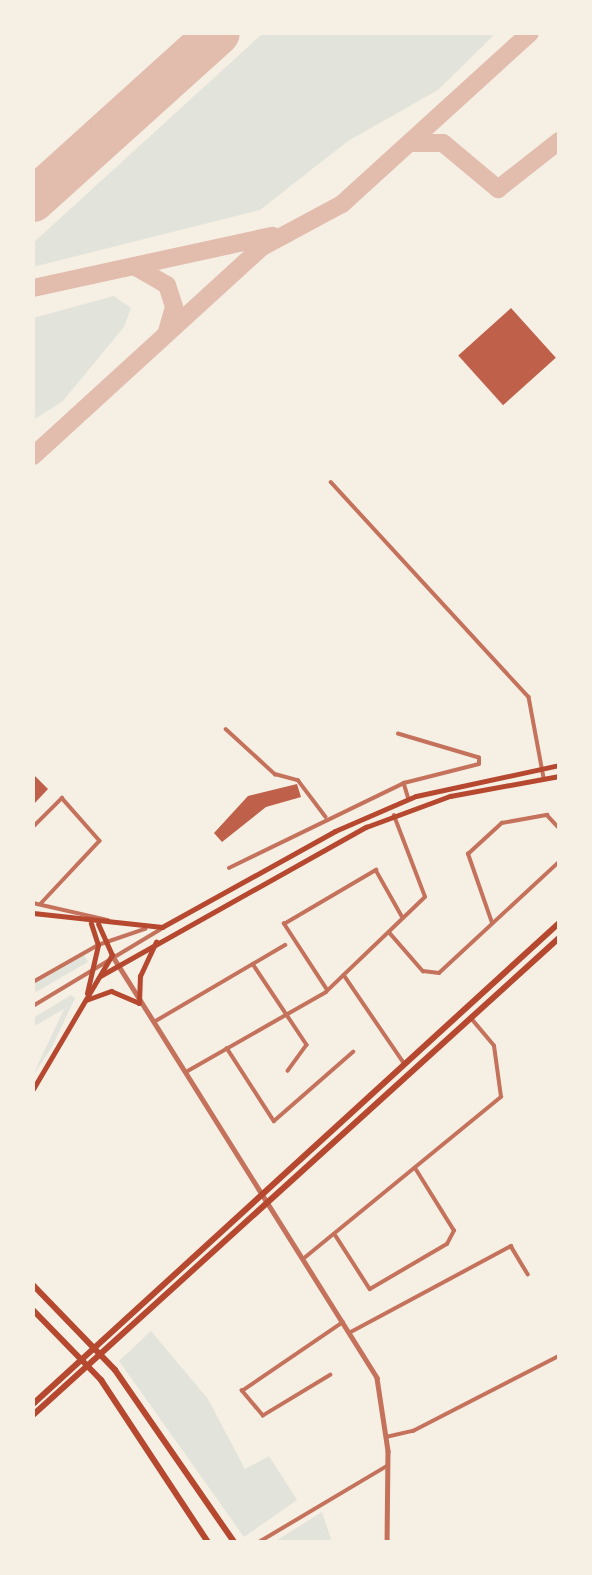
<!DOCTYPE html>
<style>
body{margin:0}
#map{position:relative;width:592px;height:1575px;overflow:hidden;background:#f6efe4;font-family:Quicksand,sans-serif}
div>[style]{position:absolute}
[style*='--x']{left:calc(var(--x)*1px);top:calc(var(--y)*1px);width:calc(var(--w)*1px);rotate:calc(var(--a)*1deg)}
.green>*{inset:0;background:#e2e4dc;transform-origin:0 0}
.taxiway>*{height:18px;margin:-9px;padding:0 9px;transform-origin:9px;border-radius:9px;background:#e2bdae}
.runway>*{height:44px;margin:-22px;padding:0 22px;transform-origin:22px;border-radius:22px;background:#e2bdae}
.building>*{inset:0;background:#bf614a;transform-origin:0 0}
.minor>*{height:3.5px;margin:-1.75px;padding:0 1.75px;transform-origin:1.75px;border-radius:1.75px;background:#c5725c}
.tertiary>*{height:4.5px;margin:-2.25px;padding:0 2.25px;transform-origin:2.25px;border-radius:2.25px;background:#c5725c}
.secondary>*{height:5px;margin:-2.5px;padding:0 2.5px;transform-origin:2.5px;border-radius:2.5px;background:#b5482f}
.trunk>*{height:6px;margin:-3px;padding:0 3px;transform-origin:3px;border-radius:3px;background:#b5482f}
span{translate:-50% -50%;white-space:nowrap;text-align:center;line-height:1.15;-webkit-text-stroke:7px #f6efe4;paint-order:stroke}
.frame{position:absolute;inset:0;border:35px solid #f6efe4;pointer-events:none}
</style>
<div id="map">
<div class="green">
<i style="clip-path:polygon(263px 33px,496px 33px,438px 90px,348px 141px,260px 210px,33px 267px,33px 243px)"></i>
<i style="clip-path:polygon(114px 296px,131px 308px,124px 327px,62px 402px,33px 420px,33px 318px)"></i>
<i style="left:84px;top:955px;width:8px;height:60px;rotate:60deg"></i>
<i style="clip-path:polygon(71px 995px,75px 998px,52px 1047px,33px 1075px,64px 1009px,33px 1027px,33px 1018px)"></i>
<i style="clip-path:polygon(151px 1331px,208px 1399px,245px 1469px,269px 1456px,297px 1500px,244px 1537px,119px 1361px)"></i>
<i style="clip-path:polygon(322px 1512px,332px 1542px,274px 1542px)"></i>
</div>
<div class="taxiway">
<i style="--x:411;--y:143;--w:32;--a:0"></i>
<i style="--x:443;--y:143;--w:72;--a:39.9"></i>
<i style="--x:498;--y:189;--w:78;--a:-38.2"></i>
<i style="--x:134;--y:266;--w:38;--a:30"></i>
<i style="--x:167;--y:285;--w:23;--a:72"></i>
<i style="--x:174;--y:307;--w:25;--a:106"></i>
<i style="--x:33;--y:288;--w:245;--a:-12.3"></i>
<i style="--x:33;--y:456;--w:310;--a:-42.4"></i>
<i style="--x:262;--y:247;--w:91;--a:-28.3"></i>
<i style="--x:342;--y:204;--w:254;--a:-42.3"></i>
</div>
<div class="runway">
<i style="--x:33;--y:200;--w:249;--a:-42.1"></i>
</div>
<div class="building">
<i style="left:511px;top:308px;width:67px;height:71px;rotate:48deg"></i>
<i style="clip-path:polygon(33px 774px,48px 789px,33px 805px)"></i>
<i style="clip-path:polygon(297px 784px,301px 797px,266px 807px,222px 842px,214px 833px,248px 796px)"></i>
</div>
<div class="minor">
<i style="--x:331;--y:482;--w:292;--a:47.4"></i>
<i style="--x:529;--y:697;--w:82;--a:79.5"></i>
<i style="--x:226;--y:729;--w:67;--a:42.6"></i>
<i style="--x:275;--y:774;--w:24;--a:15"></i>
<i style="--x:298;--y:780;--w:46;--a:52.9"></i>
<i style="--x:404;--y:783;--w:17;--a:73"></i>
<i style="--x:33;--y:827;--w:41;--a:-45"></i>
<i style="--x:62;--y:798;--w:57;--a:48.5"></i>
<i style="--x:100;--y:841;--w:85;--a:133.1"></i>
<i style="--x:229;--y:868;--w:195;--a:-25.9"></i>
<i style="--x:404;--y:783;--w:77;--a:-14.2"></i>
<i style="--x:479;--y:764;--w:6;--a:-90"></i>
<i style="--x:479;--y:758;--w:84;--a:-163.5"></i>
<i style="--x:33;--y:903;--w:77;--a:12.8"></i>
<i style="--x:492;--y:923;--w:73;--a:-109.2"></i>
<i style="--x:468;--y:854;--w:46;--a:-42.4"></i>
<i style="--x:502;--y:823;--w:46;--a:-10.1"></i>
<i style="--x:547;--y:815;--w:18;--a:47"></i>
<i style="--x:389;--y:932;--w:52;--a:48.9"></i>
<i style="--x:423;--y:971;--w:16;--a:7"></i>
<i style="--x:439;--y:973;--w:163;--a:-42.8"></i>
<i style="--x:253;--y:964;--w:97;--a:56.3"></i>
<i style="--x:307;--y:1045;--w:32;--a:126"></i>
<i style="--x:344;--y:975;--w:107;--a:55.7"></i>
<i style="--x:33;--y:982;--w:75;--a:-29.6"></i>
<i style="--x:98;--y:945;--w:50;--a:-18.8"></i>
<i style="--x:327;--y:990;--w:79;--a:-123.1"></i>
<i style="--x:284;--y:924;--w:107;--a:-30.4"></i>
<i style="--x:376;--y:870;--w:55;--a:60.6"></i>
<i style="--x:33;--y:1006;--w:149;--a:-31"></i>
<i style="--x:154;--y:1022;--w:152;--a:-30.4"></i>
<i style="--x:227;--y:1048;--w:87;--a:57.2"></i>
<i style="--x:274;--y:1121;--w:105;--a:-41.1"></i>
<i style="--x:186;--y:1072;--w:161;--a:-29.7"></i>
<i style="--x:326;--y:992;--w:137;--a:-43.8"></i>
<i style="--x:425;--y:897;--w:87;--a:-110.9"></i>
<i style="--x:336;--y:1236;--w:63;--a:57.3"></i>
<i style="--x:370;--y:1289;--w:89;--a:-30.3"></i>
<i style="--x:447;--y:1244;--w:15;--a:-62"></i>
<i style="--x:454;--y:1231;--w:72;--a:-121.9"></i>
<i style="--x:303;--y:1259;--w:256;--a:-39.3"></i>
<i style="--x:501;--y:1097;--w:51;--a:-97.8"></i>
<i style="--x:494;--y:1046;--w:35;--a:-130"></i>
<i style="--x:349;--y:1333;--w:184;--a:-28.2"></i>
<i style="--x:511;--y:1246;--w:33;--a:59"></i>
<i style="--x:331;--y:1375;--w:79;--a:148.9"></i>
<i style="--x:263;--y:1416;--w:33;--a:-130"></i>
<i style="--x:242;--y:1391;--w:122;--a:-34.3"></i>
<i style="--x:386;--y:1437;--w:28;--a:-13"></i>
<i style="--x:413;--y:1431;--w:164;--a:-27.2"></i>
<i style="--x:259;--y:1542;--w:149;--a:-30.7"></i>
</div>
<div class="tertiary">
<i style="--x:112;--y:955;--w:499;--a:57.9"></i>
<i style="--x:377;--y:1378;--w:74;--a:81.4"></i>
<i style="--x:388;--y:1451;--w:91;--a:90.6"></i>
</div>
<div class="secondary">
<i style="--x:33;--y:913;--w:130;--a:6.2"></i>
<i style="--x:162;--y:927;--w:198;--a:-29"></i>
<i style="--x:335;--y:831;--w:88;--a:-23.4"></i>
<i style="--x:416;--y:796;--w:146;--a:-12.2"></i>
<i style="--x:100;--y:976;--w:305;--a:-29.3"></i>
<i style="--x:366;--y:827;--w:90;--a:-20.3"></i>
<i style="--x:450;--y:796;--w:111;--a:-10.4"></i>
<i style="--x:87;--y:993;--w:49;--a:-77.1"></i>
<i style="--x:98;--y:945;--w:23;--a:-108"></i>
<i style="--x:86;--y:1000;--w:27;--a:-20"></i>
<i style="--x:111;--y:991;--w:30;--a:23"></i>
<i style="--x:139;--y:1003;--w:27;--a:-88"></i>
<i style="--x:140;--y:976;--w:38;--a:-65"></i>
<i style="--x:33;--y:1089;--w:156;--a:-59.5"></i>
<i style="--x:112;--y:955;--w:34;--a:-114"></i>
</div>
<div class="trunk">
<i style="--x:33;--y:1285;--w:118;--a:46"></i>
<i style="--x:115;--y:1370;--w:209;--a:55.3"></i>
<i style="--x:33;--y:1310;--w:98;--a:45.8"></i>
<i style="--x:101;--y:1380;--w:194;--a:56.6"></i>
<i style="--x:33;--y:1404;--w:713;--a:-42.44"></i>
<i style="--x:33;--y:1415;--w:710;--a:-42.2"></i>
</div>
<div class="frame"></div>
</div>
